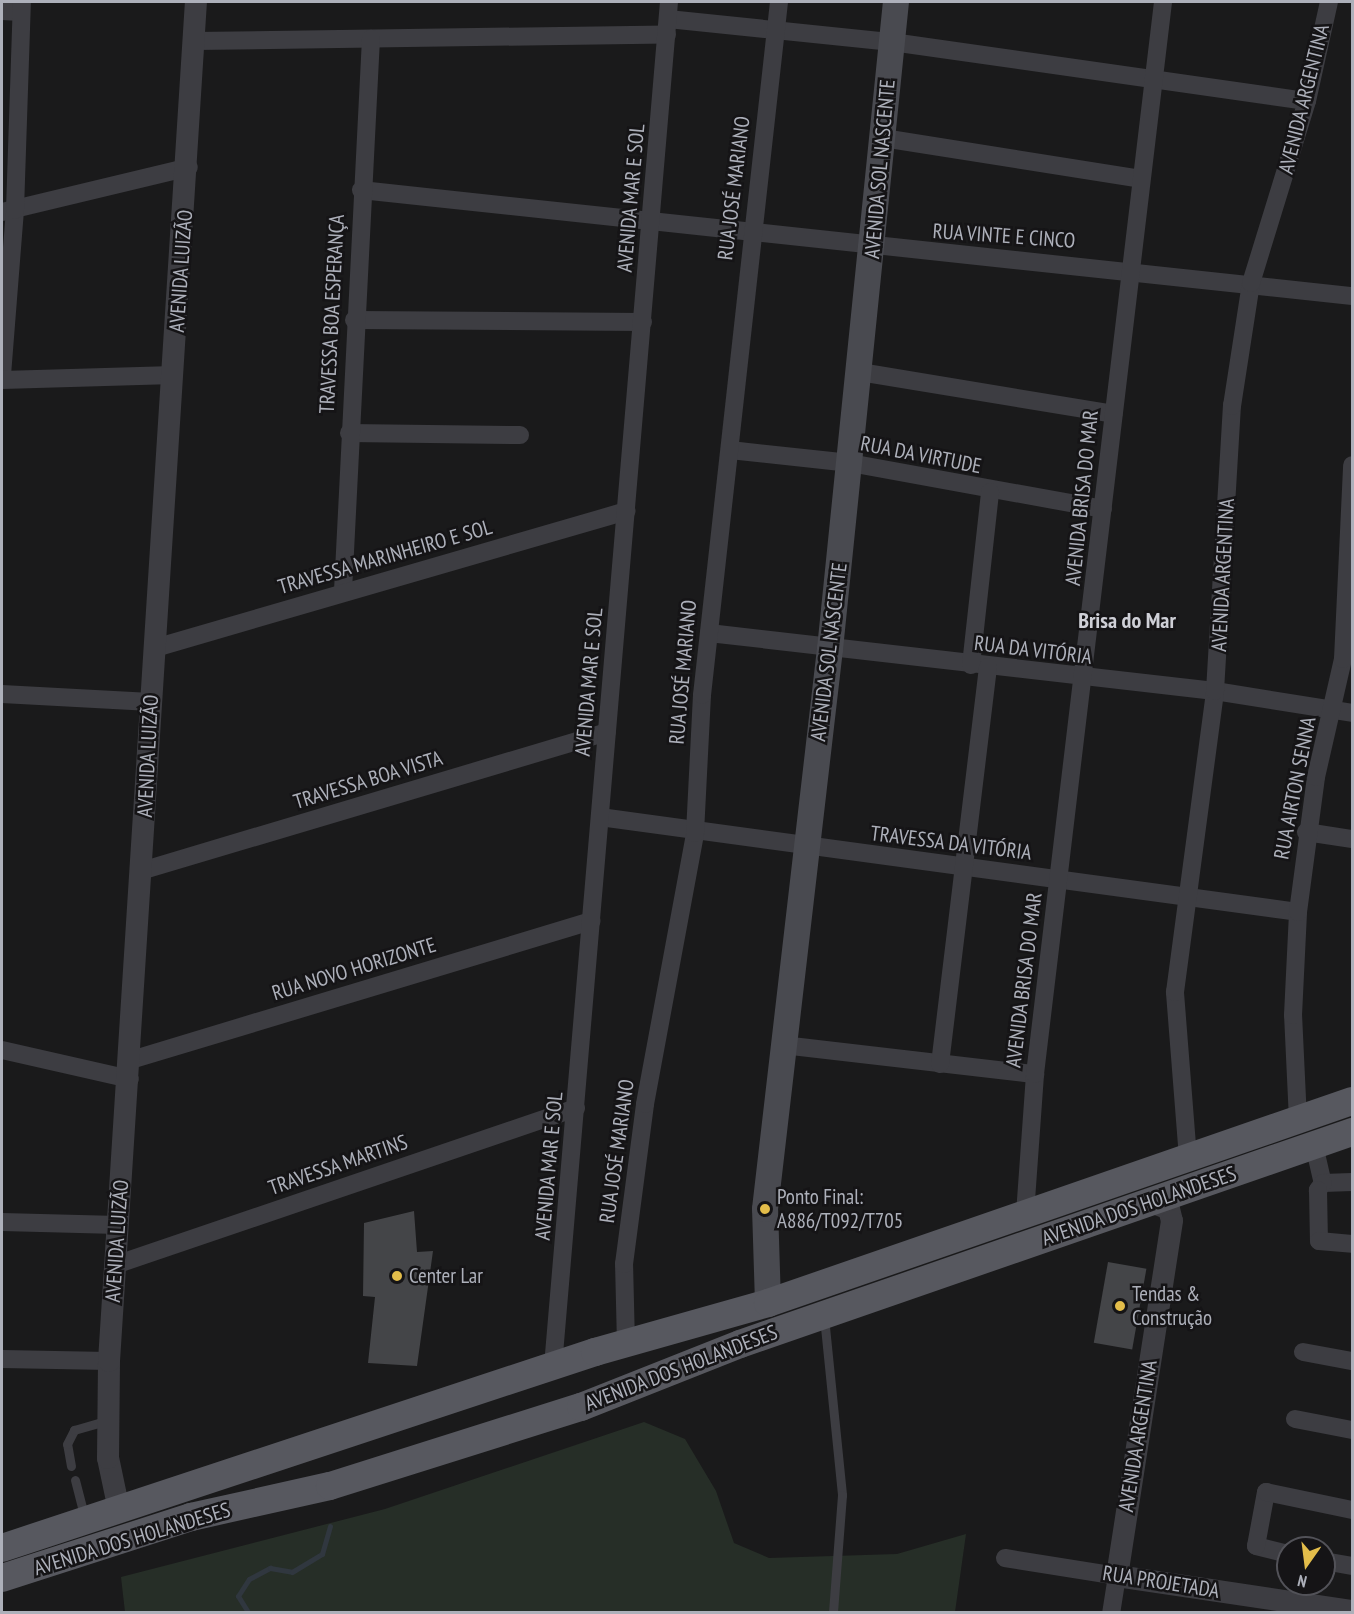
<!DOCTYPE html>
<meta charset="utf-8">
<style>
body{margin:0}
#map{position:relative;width:1354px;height:1614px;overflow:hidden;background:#1a1a1b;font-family:"PT Sans Narrow",sans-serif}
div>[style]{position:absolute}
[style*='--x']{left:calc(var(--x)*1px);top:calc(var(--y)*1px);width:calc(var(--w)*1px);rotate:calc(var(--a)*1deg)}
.green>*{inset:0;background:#262e27}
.stream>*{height:5px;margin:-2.5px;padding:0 2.5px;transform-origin:2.5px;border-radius:2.5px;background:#30373f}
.building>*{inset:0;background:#444548;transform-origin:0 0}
.service>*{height:9px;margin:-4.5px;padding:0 4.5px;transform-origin:4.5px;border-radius:4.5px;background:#3d3d42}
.minor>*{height:18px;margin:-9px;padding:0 9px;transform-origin:9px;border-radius:9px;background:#3d3d42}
.tertiary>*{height:22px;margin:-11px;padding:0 11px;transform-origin:11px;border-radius:11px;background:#3d3d42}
.secondary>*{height:26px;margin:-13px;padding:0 13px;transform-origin:13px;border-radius:13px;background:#494a50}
.primary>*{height:28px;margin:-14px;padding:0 14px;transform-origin:14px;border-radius:14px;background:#57585f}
.dots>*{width:16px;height:16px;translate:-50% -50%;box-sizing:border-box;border:3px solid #151416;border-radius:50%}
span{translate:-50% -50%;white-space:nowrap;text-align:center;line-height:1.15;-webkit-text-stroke:5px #151416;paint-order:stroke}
.street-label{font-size:21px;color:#adb0ba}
.poi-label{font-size:21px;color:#adb0ba}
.left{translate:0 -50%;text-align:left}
.neighbourhood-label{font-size:22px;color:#cecfd6;font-weight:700}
.frame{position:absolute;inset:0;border:3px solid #adb0ba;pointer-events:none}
.north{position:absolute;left:1276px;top:1536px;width:60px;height:60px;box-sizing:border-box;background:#151416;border:2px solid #525258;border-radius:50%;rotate:194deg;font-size:16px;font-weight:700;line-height:24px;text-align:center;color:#adb0ba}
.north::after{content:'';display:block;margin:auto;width:21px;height:27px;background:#e3bd4a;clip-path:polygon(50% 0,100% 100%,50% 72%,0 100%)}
</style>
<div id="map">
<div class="green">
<i style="clip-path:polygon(644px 1422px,685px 1439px,716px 1491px,734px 1543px,769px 1558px,897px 1554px,966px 1534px,955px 1612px,125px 1612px,121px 1577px,385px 1509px)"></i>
</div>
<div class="stream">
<i style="--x:248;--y:1612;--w:19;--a:-122"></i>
<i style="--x:238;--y:1596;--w:20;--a:-57"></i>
<i style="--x:249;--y:1579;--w:24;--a:-28"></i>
<i style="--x:270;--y:1568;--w:22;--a:10"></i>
<i style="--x:292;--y:1572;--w:35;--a:-31"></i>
<i style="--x:322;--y:1554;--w:29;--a:-74"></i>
</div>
<div class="building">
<i style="clip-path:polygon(414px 1211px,417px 1252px,433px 1251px,417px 1366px,368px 1363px,375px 1297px,363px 1296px,364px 1223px)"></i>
<i style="left:1108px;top:1262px;width:39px;height:82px;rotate:10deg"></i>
</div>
<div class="service">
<i style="--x:824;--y:1317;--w:179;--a:84.2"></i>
<i style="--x:842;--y:1495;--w:117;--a:94.4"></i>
<i style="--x:71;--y:1466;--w:22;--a:-100"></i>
<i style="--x:67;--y:1444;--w:16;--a:-63"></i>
<i style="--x:74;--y:1430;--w:35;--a:-16"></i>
<i style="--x:75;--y:1480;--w:40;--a:75.6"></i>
</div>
<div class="minor">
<i style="--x:2;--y:11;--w:19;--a:3"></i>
<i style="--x:668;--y:19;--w:225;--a:5.9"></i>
<i style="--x:892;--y:42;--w:419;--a:8.1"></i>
<i style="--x:195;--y:41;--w:472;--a:-0.8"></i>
<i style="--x:883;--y:138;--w:261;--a:9"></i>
<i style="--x:361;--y:190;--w:997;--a:6.11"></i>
<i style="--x:2;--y:212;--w:192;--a:-13.5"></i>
<i style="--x:354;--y:320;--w:289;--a:0.4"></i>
<i style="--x:860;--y:372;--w:257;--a:9.4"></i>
<i style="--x:2;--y:375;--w:166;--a:-85.5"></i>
<i style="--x:15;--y:210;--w:208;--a:-88.1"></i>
<i style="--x:2;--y:380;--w:172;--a:-1.7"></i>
<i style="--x:349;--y:433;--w:171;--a:0.7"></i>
<i style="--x:730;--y:450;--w:121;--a:6.2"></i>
<i style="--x:850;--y:463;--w:257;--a:10.3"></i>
<i style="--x:343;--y:591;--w:553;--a:-87.1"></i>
<i style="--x:709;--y:633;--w:509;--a:6.54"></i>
<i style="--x:1215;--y:691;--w:139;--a:9.1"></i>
<i style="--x:155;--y:648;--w:491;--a:-16.2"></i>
<i style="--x:971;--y:665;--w:174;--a:-83.7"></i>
<i style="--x:2;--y:694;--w:149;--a:3.1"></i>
<i style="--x:600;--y:817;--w:704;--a:7.75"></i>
<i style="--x:1306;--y:832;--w:47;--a:8.7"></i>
<i style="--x:141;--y:871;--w:486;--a:-16.6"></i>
<i style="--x:783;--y:1045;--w:254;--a:6.6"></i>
<i style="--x:2;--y:1050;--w:131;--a:12.8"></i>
<i style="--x:131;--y:1060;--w:481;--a:-16.8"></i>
<i style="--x:940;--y:1064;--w:400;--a:-83.1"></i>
<i style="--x:1298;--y:1120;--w:105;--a:-92.7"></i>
<i style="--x:1293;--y:1015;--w:103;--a:-87.2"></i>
<i style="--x:1298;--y:912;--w:136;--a:-82.4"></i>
<i style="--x:1316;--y:777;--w:121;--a:-77.1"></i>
<i style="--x:1343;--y:659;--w:194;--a:-87.3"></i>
<i style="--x:1314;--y:1145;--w:39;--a:77"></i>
<i style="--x:1323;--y:1183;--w:29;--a:-2"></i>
<i style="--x:1188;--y:1158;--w:167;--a:-94.5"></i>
<i style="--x:1175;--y:992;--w:304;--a:-82.4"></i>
<i style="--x:1215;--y:691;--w:286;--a:-86.6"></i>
<i style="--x:1232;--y:406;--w:124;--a:-81.2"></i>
<i style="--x:1251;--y:283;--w:190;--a:-72.9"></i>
<i style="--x:1307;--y:101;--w:101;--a:-77.5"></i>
<i style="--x:1323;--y:1183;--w:9;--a:126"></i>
<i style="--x:1318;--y:1190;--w:51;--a:88.9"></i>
<i style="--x:1319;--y:1241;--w:33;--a:5"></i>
<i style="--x:1025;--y:1214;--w:140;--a:-85.9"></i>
<i style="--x:1035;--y:1074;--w:1080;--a:-83.19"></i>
<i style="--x:2;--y:1222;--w:116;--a:1.5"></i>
<i style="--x:115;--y:1265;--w:487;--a:-18.8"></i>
<i style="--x:626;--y:1344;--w:80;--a:-91.4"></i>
<i style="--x:624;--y:1264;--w:161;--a:-82.5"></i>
<i style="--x:645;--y:1104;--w:276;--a:-79.5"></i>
<i style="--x:695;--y:833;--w:138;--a:-87.1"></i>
<i style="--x:702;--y:695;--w:697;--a:-83.66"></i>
<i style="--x:1303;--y:1352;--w:50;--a:10.4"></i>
<i style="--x:2;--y:1359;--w:107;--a:1.1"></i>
<i style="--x:553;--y:1366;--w:1369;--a:-85.14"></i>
<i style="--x:1295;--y:1419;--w:58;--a:10.9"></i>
<i style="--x:1288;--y:1554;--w:33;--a:-166"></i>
<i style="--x:1256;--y:1546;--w:55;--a:-79.5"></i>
<i style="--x:1266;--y:1492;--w:88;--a:11.8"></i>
<i style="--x:1005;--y:1558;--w:113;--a:9.1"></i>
<i style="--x:1117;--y:1576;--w:36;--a:99"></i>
<i style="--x:1324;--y:1561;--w:28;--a:10"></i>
</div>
<div class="tertiary">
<i style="--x:1151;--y:1202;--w:19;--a:21"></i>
<i style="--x:1169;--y:1209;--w:12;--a:76"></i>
<i style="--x:1172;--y:1221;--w:359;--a:98.8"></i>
<i style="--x:1117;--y:1576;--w:238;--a:8.5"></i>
<i style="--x:119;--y:1510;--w:53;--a:-101.9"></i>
<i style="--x:108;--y:1458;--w:97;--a:-89.4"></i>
<i style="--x:109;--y:1361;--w:1362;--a:-86.34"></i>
</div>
<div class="secondary">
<i style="--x:768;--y:1303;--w:94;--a:-91.8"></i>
<i style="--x:765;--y:1209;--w:564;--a:-83.38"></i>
<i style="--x:830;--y:649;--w:650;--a:-84.18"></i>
</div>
<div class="primary">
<i style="--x:2;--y:1548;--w:625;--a:-18.29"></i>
<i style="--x:595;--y:1352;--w:180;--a:-15.8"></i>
<i style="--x:768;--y:1303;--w:618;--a:-19.08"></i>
<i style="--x:2;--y:1578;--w:199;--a:-17.9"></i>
<i style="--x:191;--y:1517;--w:142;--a:-12.6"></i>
<i style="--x:330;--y:1486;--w:263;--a:-17.5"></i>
<i style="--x:581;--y:1407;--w:171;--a:-21.6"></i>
<i style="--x:740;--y:1344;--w:648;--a:-19.11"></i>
</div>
<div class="dots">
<i style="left:765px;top:1209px;background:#e3bd4a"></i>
<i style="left:397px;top:1276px;background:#e3bd4a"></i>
<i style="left:1120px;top:1306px;background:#e3bd4a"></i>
</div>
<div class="street-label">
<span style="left:1304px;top:99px;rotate:-76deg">AVENIDA ARGENTINA</span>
<span style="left:880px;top:169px;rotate:-85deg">AVENIDA SOL NASCENTE</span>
<span style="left:734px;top:188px;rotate:-83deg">RUA JOSÉ MARIANO</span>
<span style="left:631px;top:198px;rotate:-85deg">AVENIDA MAR E SOL</span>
<span style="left:1004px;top:236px;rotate:4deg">RUA VINTE E CINCO</span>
<span style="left:181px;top:271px;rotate:-86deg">AVENIDA LUIZÃO</span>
<span style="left:332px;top:314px;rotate:-87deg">TRAVESSA BOA ESPERANÇA</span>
<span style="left:921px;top:455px;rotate:11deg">RUA DA VIRTUDE</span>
<span style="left:1082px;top:498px;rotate:-84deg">AVENIDA BRISA DO MAR</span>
<span style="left:385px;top:557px;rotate:-16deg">TRAVESSA MARINHEIRO E SOL</span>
<span style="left:1223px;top:575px;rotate:-87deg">AVENIDA ARGENTINA</span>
<span style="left:1033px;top:650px;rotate:7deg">RUA DA VITÓRIA</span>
<span style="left:829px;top:652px;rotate:-83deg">AVENIDA SOL NASCENTE</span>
<span style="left:683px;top:672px;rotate:-85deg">RUA JOSÉ MARIANO</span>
<span style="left:589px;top:682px;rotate:-85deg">AVENIDA MAR E SOL</span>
<span style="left:148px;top:756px;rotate:-87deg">AVENIDA LUIZÃO</span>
<span style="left:368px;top:780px;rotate:-17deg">TRAVESSA BOA VISTA</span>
<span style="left:1295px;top:788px;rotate:-79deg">RUA AIRTON SENNA</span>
<span style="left:951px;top:843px;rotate:7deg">TRAVESSA DA VITÓRIA</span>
<span style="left:354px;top:969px;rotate:-17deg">RUA NOVO HORIZONTE</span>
<span style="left:1024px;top:980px;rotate:-83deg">AVENIDA BRISA DO MAR</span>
<span style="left:617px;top:1151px;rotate:-82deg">RUA JOSÉ MARIANO</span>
<span style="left:338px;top:1165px;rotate:-19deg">TRAVESSA MARTINS</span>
<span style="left:549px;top:1166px;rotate:-85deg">AVENIDA MAR E SOL</span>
<span style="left:1139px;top:1206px;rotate:-19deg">AVENIDA DOS HOLANDESES</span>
<span style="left:117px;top:1241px;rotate:-86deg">AVENIDA LUIZÃO</span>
<span style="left:681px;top:1368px;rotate:-21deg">AVENIDA DOS HOLANDESES</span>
<span style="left:1138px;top:1436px;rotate:-81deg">AVENIDA ARGENTINA</span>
<span style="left:132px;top:1539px;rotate:-17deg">AVENIDA DOS HOLANDESES</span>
<span style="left:1161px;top:1582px;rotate:9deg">RUA PROJETADA</span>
</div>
<div class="poi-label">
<span class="left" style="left:777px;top:1209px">Ponto Final:<br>A886/T092/T705</span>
<span class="left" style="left:409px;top:1276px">Center Lar</span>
<span class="left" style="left:1132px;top:1306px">Tendas &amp;<br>Construção</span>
</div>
<div class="neighbourhood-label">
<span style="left:1127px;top:621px">Brisa do Mar</span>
</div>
<div class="frame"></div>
<div class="north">N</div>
</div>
